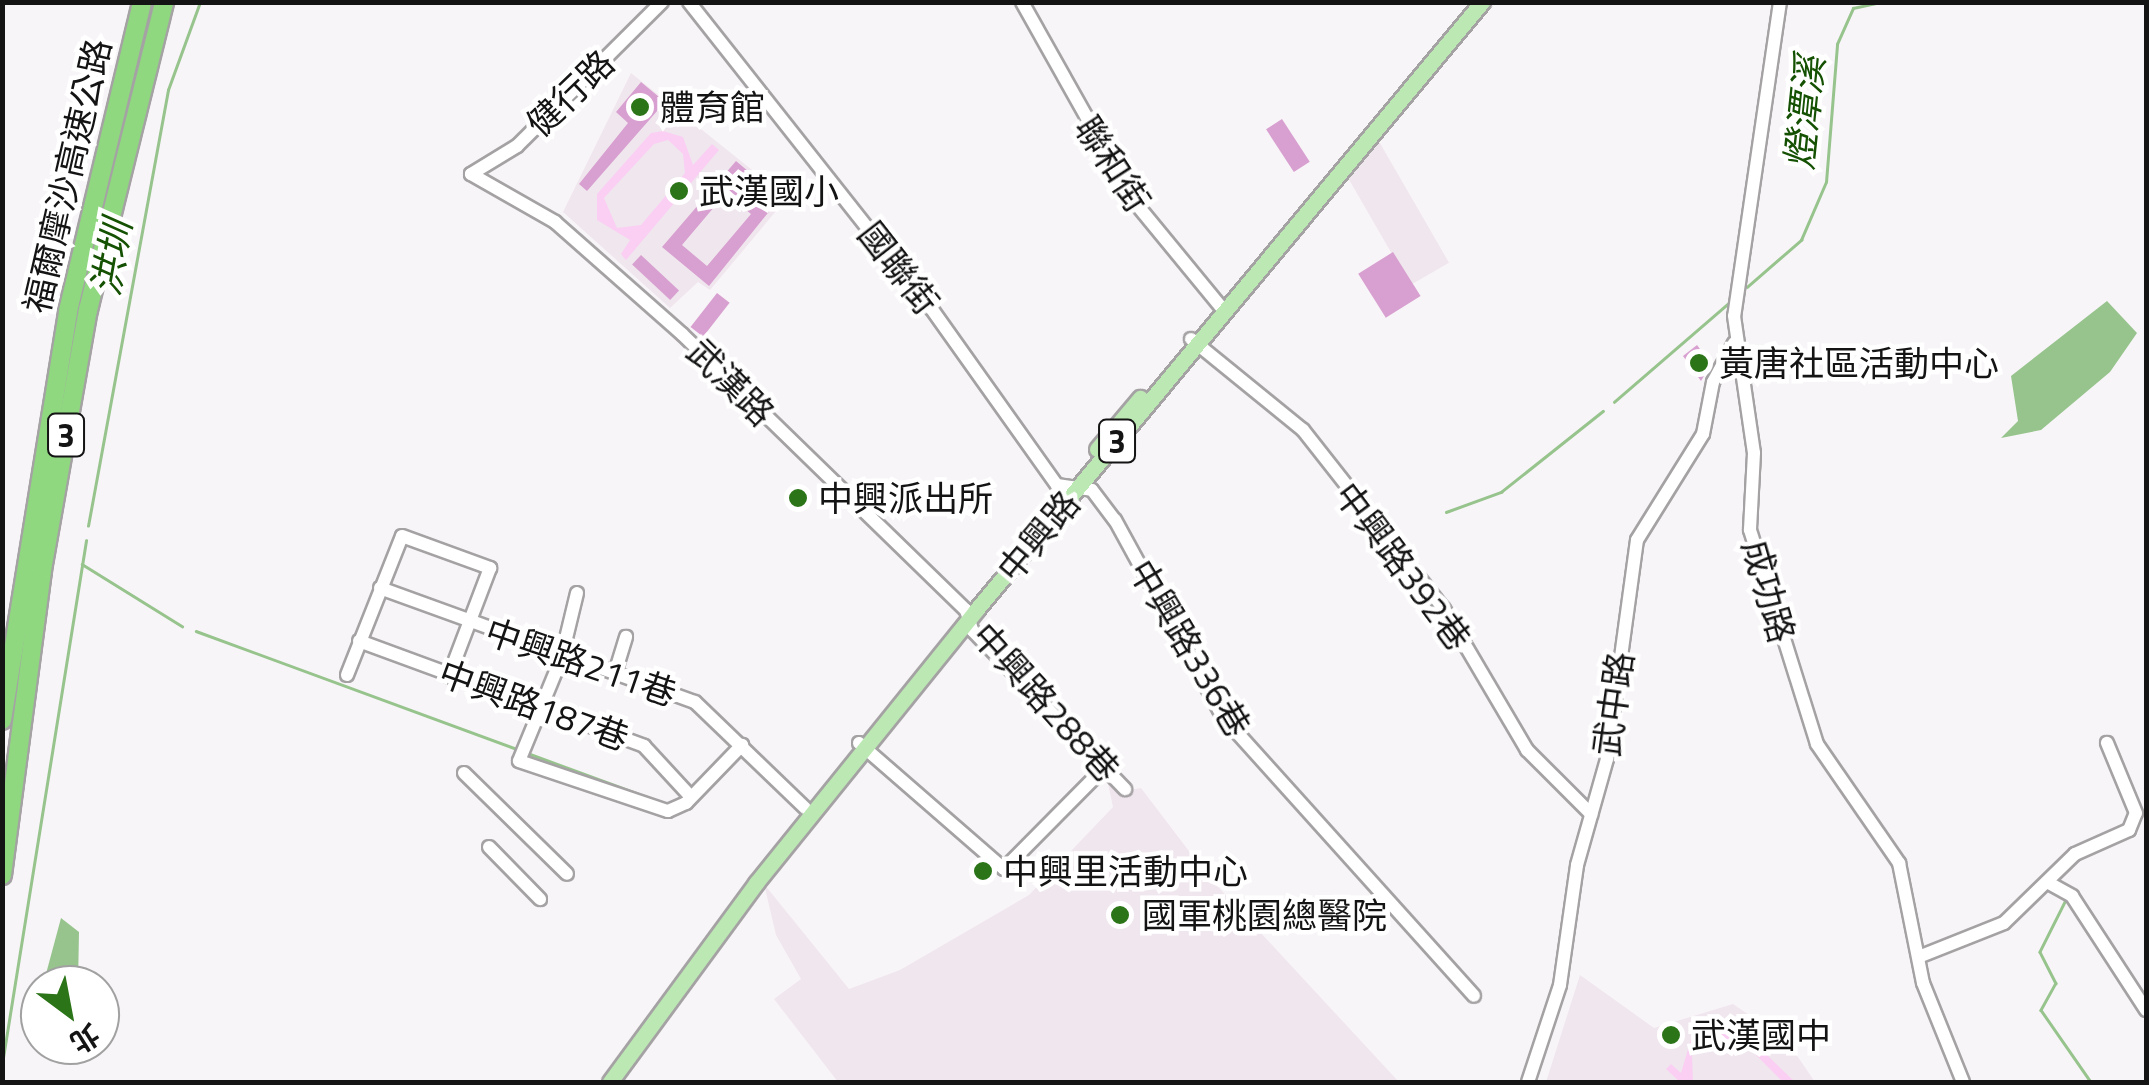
<!DOCTYPE html>
<meta charset="utf-8">
<style>
body{margin:0}
#map{position:relative;width:2149px;height:1085px;overflow:hidden;background:#f8f5f8;font-family:"Titillium Web","Noto Sans TC",sans-serif}
div>[style]{position:absolute}
[style*='--x']{left:calc(var(--x)*1px);top:calc(var(--y)*1px);width:calc(var(--w)*1px);rotate:calc(var(--a)*1deg)}
.built>*{inset:0;background:#f0e6ee;transform-origin:0 0}
.green>*{inset:0;background:#facff3}
.water>*{inset:0;background:#97c48d}
.stream>*{height:2.5px;margin:-1.25px;padding:0 1.25px;transform-origin:1.25px;border-radius:1.25px;background:#97c48d}
.building>*{inset:0;background:#d8a0d0;transform-origin:0 0}
.roads{filter:drop-shadow(2px 0 #a5a2a4) drop-shadow(-2px 0 #a5a2a4) drop-shadow(0 2px #a5a2a4) drop-shadow(0 -2px #a5a2a4)}
.minor>*{height:12px;margin:-6px;padding:0 6px;transform-origin:6px;border-radius:6px;background:#fff}
.major>*{height:15px;margin:-7.5px;padding:0 7.5px;transform-origin:7.5px;border-radius:7.5px;background:#bce8b3}
.highway>*{height:18px;margin:-9px;padding:0 9px;transform-origin:9px;border-radius:9px;background:#8fd880}
.dots>*{width:28px;height:28px;translate:-50% -50%;box-sizing:border-box;border:5px solid #fff;border-radius:50%}
span{translate:-50% -50%;white-space:nowrap;text-align:center;line-height:1.15;-webkit-text-stroke:9px #fff;paint-order:stroke}
.shield-label span{padding:2px 8px;background:#fff;border:2px solid;border-radius:8px;-webkit-text-stroke-width:0}
.shield-label{font-size:32px;color:#151415;font-weight:700}
.street-label{font-size:35px;color:#151415}
.poi-label{font-size:35px;color:#151415}
.left{translate:0 -50%;text-align:left}
.water-label{font-size:38px;color:#145102;font-style:italic}
.frame{position:absolute;inset:0;border:5px solid #151415;pointer-events:none}
.north{position:absolute;left:20px;top:965px;width:100px;height:100px;box-sizing:border-box;background:#fff;border:2px solid #a1a1a1;border-radius:50%;rotate:148deg;font-size:28px;font-weight:700;line-height:40px;text-align:center;color:#151415}
.north::after{content:'';display:block;margin:auto;width:35px;height:45px;background:#2b7417;clip-path:polygon(50% 0,100% 100%,50% 72%,0 100%)}
</style>
<div id="map">
<div class="built">
<i style="clip-path:polygon(631px 73px,787px 198px,710px 290px,698px 282px,670px 308px,563px 212px)"></i>
<i style="left:1377px;top:138px;width:144px;height:45px;rotate:60deg"></i>
<i style="clip-path:polygon(1106px 774px,1118px 792px,1141px 788px,1208px 876px,1399px 1082px,838px 1082px,774px 999px,801px 979px,776px 935px,764px 884px,849px 989px,900px 970px,1029px 895px,1113px 807px)"></i>
<i style="clip-path:polygon(1580px 975px,1654px 1028px,1733px 1004px,1787px 1041px,1815px 1082px,1546px 1082px)"></i>
</div>
<div class="green">
<i style="clip-path:polygon(evenodd,663px 131px,683px 137px,693px 165px,712px 144px,719px 150px,626px 260px,621px 254px,630px 240px,597px 220px,597px 194px,651px 133px,663px 131px,668px 140px,683px 154px,685px 173px,641px 225px,617px 228px,604px 198px,654px 144px,668px 140px)"></i>
<i style="clip-path:polygon(1721px 1024px,1746px 1035px,1795px 1082px,1783px 1082px,1743px 1042px,1711px 1036px,1692px 1054px,1693px 1082px,1680px 1082px,1666px 1069px,1671px 1064px,1681px 1073px,1692px 1036px)"></i>
</div>
<div class="water">
<i style="clip-path:polygon(2107px 301px,2137px 333px,2110px 372px,2041px 430px,2001px 438px,2018px 421px,2011px 376px)"></i>
<i style="clip-path:polygon(61px 918px,79px 932px,78px 985px,43px 985px)"></i>
</div>
<div class="stream">
<i style="--x:1747;--y:287;--w:72;--a:-41"></i>
<i style="--x:1801;--y:240;--w:63;--a:-66.7"></i>
<i style="--x:1826;--y:182;--w:138;--a:-85.4"></i>
<i style="--x:1837;--y:44;--w:39;--a:-66"></i>
<i style="--x:1853;--y:8;--w:30;--a:-12"></i>
<i style="--x:1614;--y:402;--w:153;--a:-40.8"></i>
<i style="--x:1446;--y:512;--w:59;--a:-20"></i>
<i style="--x:1501;--y:492;--w:130;--a:-38.5"></i>
<i style="--x:88;--y:526;--w:443;--a:-79.6"></i>
<i style="--x:168;--y:90;--w:94;--a:-70"></i>
<i style="--x:82;--y:564;--w:118;--a:31.8"></i>
<i style="--x:196;--y:631;--w:342;--a:20.2"></i>
<i style="--x:530;--y:754;--w:143;--a:20.1"></i>
<i style="--x:2066;--y:900;--w:58;--a:116.6"></i>
<i style="--x:2040;--y:952;--w:35;--a:63"></i>
<i style="--x:2056;--y:983;--w:31;--a:119"></i>
<i style="--x:2041;--y:1010;--w:88;--a:55.2"></i>
<i style="--x:2;--y:1064;--w:530;--a:-80.88"></i>
</div>
<div class="building">
<i style="clip-path:polygon(641px 82px,665px 102px,587px 191px,579px 184px,628px 123px,616px 112px)"></i>
<i style="left:1282px;top:119px;width:51px;height:19px;rotate:57deg"></i>
<i style="clip-path:polygon(evenodd,736px 161px,780px 198px,709px 286px,662px 247px,736px 161px,726px 193px,751px 214px,707px 266px,682px 245px,726px 193px)"></i>
<i style="left:1393px;top:252px;width:52px;height:41px;rotate:58deg"></i>
<i style="left:641px;top:255px;width:52px;height:13px;rotate:43deg"></i>
<i style="left:717px;top:293px;width:16px;height:43px;rotate:38deg"></i>
<i style="clip-path:polygon(1697px 345px,1711px 364px,1701px 381px,1683px 356px)"></i>
</div>
<div class="roads">
<div class="minor">
<i style="--x:662;--y:2;--w:204;--a:135.2"></i>
<i style="--x:517;--y:146;--w:54;--a:148.7"></i>
<i style="--x:471;--y:174;--w:97;--a:29.7"></i>
<i style="--x:555;--y:222;--w:169;--a:41.4"></i>
<i style="--x:682;--y:334;--w:396;--a:44.2"></i>
<i style="--x:966;--y:610;--w:21;--a:73"></i>
<i style="--x:972;--y:630;--w:221;--a:46.1"></i>
<i style="--x:689;--y:2;--w:390;--a:51.7"></i>
<i style="--x:931;--y:308;--w:217;--a:54.6"></i>
<i style="--x:1057;--y:485;--w:35;--a:8"></i>
<i style="--x:1092;--y:490;--w:38;--a:53"></i>
<i style="--x:1115;--y:520;--w:225;--a:61.3"></i>
<i style="--x:1223;--y:717;--w:375;--a:48"></i>
<i style="--x:1022;--y:2;--w:227;--a:60.7"></i>
<i style="--x:1133;--y:200;--w:145;--a:50.6"></i>
<i style="--x:1780;--y:2;--w:317;--a:98.3"></i>
<i style="--x:1734;--y:316;--w:138;--a:81.7"></i>
<i style="--x:1754;--y:453;--w:77;--a:93"></i>
<i style="--x:1750;--y:530;--w:224;--a:72.6"></i>
<i style="--x:1817;--y:744;--w:145;--a:55.4"></i>
<i style="--x:1899;--y:863;--w:122;--a:78.7"></i>
<i style="--x:1923;--y:983;--w:107;--a:68"></i>
<i style="--x:1191;--y:339;--w:144;--a:39.1"></i>
<i style="--x:1303;--y:430;--w:228;--a:51.8"></i>
<i style="--x:1444;--y:609;--w:164;--a:59.5"></i>
<i style="--x:1527;--y:750;--w:91;--a:45"></i>
<i style="--x:380;--y:588;--w:335;--a:19.9"></i>
<i style="--x:695;--y:702;--w:153;--a:43.9"></i>
<i style="--x:577;--y:593;--w:68;--a:103.6"></i>
<i style="--x:561;--y:659;--w:110;--a:112.4"></i>
<i style="--x:519;--y:761;--w:157;--a:18.6"></i>
<i style="--x:668;--y:811;--w:20;--a:-24"></i>
<i style="--x:686;--y:803;--w:81;--a:-46"></i>
<i style="--x:359;--y:641;--w:304;--a:20.2"></i>
<i style="--x:644;--y:746;--w:69;--a:47.3"></i>
<i style="--x:615;--y:673;--w:38;--a:-73"></i>
<i style="--x:347;--y:675;--w:149;--a:-68.4"></i>
<i style="--x:402;--y:536;--w:94;--a:20"></i>
<i style="--x:490;--y:568;--w:116;--a:110.8"></i>
<i style="--x:859;--y:743;--w:192;--a:41"></i>
<i style="--x:1004;--y:869;--w:145;--a:-45.3"></i>
<i style="--x:464;--y:773;--w:144;--a:44.4"></i>
<i style="--x:489;--y:847;--w:73;--a:45.6"></i>
<i style="--x:2047;--y:882;--w:29;--a:29"></i>
<i style="--x:2072;--y:896;--w:136;--a:57"></i>
<i style="--x:1921;--y:956;--w:89;--a:-21.7"></i>
<i style="--x:2004;--y:923;--w:99;--a:-44.2"></i>
<i style="--x:2075;--y:854;--w:59;--a:-24"></i>
<i style="--x:2129;--y:830;--w:18;--a:-68"></i>
<i style="--x:2136;--y:813;--w:76;--a:-112.5"></i>
<i style="--x:1528;--y:1082;--w:102;--a:-71.7"></i>
<i style="--x:1560;--y:985;--w:121;--a:-81.9"></i>
<i style="--x:1577;--y:865;--w:110;--a:-74.2"></i>
<i style="--x:1607;--y:759;--w:221;--a:-82.2"></i>
<i style="--x:1637;--y:540;--w:125;--a:-58.1"></i>
<i style="--x:1703;--y:434;--w:53;--a:-79.1"></i>
<i style="--x:1713;--y:382;--w:44;--a:-61.7"></i>
</div>
<div class="major">
<i style="--x:1097;--y:449;--w:67;--a:-49.9"></i>
<i style="--x:610;--y:1082;--w:247;--a:-53.7"></i>
<i style="--x:756;--y:883;--w:351;--a:-51.1"></i>
<i style="--x:976;--y:610;--w:791;--a:-50.23"></i>
</div>
<div class="highway">
<i style="--x:2;--y:720;--w:414;--a:-80.8"></i>
<i style="--x:68;--y:311;--w:318;--a:-76.5"></i>
<i style="--x:2;--y:875;--w:308;--a:-82.5"></i>
<i style="--x:42;--y:570;--w:264;--a:-80"></i>
<i style="--x:88;--y:310;--w:317;--a:-76.1"></i>
</div>
</div>
<div class="dots">
<i style="left:640px;top:107px;background:#2b7417"></i>
<i style="left:679px;top:191px;background:#2b7417"></i>
<i style="left:1699px;top:363px;background:#2b7417"></i>
<i style="left:798px;top:498px;background:#2b7417"></i>
<i style="left:983px;top:871px;background:#2b7417"></i>
<i style="left:1120px;top:915px;background:#2b7417"></i>
<i style="left:1671px;top:1035px;background:#2b7417"></i>
</div>
<div class="shield-label">
<span style="left:66px;top:435px">3</span>
<span style="left:1117px;top:441px">3</span>
</div>
<div class="street-label">
<span style="left:570px;top:93px;rotate:-44deg">健行路</span>
<span style="left:1113px;top:164px;rotate:57deg">聯和街</span>
<span style="left:67px;top:176px;rotate:-77deg">福爾摩沙高速公路</span>
<span style="left:899px;top:268px;rotate:52deg">國聯街</span>
<span style="left:731px;top:382px;rotate:45deg">武漢路</span>
<span style="left:1038px;top:536px;rotate:-50deg">中興路</span>
<span style="left:1403px;top:566px;rotate:53deg">中興路392巷</span>
<span style="left:1769px;top:591px;rotate:74deg">成功路</span>
<span style="left:1190px;top:648px;rotate:59deg">中興路336巷</span>
<span style="left:581px;top:662px;rotate:19deg">中興路211巷</span>
<span style="left:1046px;top:702px;rotate:48deg">中興路288巷</span>
<span style="left:1613px;top:704px;rotate:-82deg">武中路</span>
<span style="left:534px;top:705px;rotate:20deg">中興路187巷</span>
</div>
<div class="poi-label">
<span class="left" style="left:660px;top:107px">體育館</span>
<span class="left" style="left:699px;top:191px">武漢國小</span>
<span class="left" style="left:1719px;top:363px">黃唐社區活動中心</span>
<span class="left" style="left:818px;top:498px">中興派出所</span>
<span class="left" style="left:1003px;top:871px">中興里活動中心</span>
<span class="left" style="left:1142px;top:915px">國軍桃園總醫院</span>
<span class="left" style="left:1691px;top:1035px">武漢國中</span>
</div>
<div class="water-label">
<span style="left:1805px;top:113px;rotate:-84deg">燈潭溪</span>
<span style="left:112px;top:258px;rotate:-80deg">洪圳</span>
</div>
<div class="frame"></div>
<div class="north">北</div>
</div>
